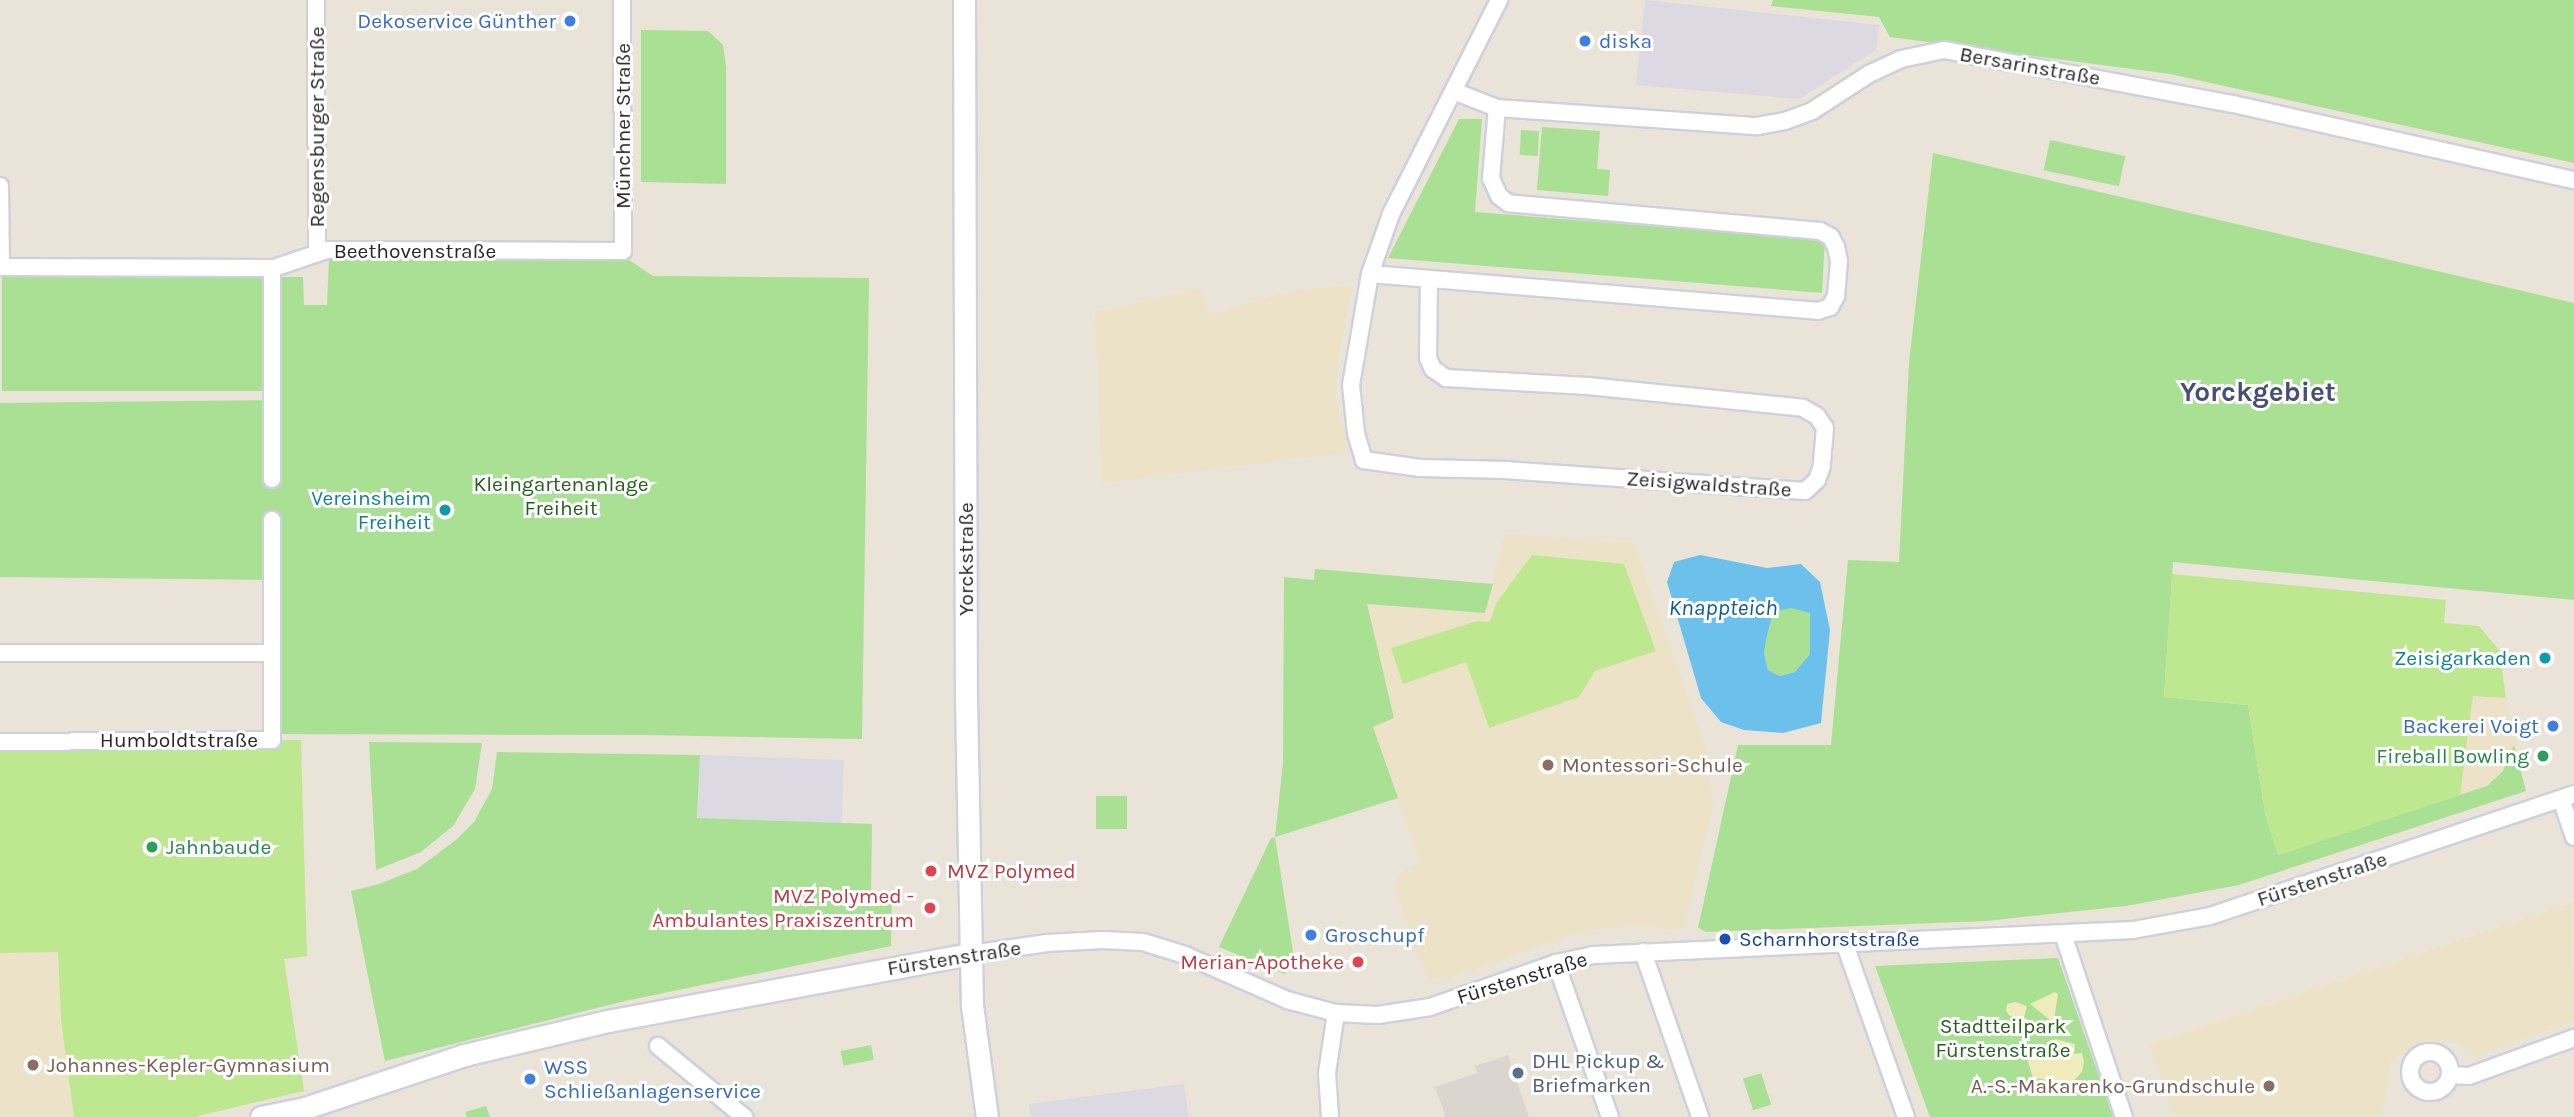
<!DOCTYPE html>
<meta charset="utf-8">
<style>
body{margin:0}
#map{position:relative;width:2574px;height:1117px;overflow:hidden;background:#eae3d8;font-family:Karla,sans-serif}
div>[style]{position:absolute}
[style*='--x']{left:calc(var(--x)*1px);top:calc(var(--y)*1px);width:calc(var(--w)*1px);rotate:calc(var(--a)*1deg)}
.industrial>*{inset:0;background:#dcd9e2;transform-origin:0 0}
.education>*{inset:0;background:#ece2c7}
.green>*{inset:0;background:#a9e094;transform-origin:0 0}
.sand>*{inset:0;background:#efebba}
.pitch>*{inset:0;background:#bde890}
.plaza>*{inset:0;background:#dad6cf}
.water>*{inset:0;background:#6bc1ec}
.roads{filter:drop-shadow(2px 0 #ced0e0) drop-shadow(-2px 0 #ced0e0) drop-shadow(0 2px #ced0e0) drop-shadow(0 -2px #ced0e0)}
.street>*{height:16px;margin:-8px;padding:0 8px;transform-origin:8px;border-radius:8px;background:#fff}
.street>.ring{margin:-8px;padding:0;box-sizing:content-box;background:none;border:16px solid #fff;border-radius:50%}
.secondary>*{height:21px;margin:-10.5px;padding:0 10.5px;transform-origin:10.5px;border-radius:10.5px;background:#fff}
.dots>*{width:19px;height:19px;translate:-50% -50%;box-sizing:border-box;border:4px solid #fff;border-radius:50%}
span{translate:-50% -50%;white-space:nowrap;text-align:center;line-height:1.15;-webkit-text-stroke:6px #fff;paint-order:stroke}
.shop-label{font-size:21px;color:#366cbe}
.right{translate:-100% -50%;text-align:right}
.left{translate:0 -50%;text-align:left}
.street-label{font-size:21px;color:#272727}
.park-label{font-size:21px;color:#24611a}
.culture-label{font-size:21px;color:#0d838f}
.leisure-label{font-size:21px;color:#27864d}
.education-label{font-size:21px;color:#785e54}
.health-label{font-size:21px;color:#be3a42}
.transit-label{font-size:21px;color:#164399}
.service-label{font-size:21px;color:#4e5e75}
.water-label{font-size:23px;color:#0f5d93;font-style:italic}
.district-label{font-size:28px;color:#494e76;font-weight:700}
</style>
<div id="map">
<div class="industrial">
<i style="clip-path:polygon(1645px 0,1879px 25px,1876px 50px,1799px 99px,1636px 85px)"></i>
<i style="left:700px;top:755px;width:144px;height:63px;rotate:2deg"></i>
<i style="clip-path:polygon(1184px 1084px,1189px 1117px,1031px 1117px,1029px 1104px)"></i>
</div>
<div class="education">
<i style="clip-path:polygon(1354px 285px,1338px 357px,1336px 406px,1351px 442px,1346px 448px,1339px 453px,1102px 483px,1095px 312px,1201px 289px,1209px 315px,1291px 291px)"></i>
<i style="clip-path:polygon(1505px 534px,1634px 543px,1708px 756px,1713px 805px,1685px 926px,1678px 931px,1649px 926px,1601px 928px,1566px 937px,1445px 980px,1427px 978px,1395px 888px,1401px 872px,1421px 863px,1372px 726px,1394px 718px,1367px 604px,1484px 613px)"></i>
<i style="clip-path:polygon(2473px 696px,2506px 698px,2526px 791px,2460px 795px)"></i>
<i style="clip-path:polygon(2573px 902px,2574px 1022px,2474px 1056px,2448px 1039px,2391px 1059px,2382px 1116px,2377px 1117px,2174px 1117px,2150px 1045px)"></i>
<i style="clip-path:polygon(58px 951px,61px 1020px,74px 1117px,0 1117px,0 953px)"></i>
</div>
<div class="green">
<i style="clip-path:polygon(1773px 0,2574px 0,2574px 163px,2170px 74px,1890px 37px,1879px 17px,1771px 6px)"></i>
<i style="clip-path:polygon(641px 30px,708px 31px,723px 45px,726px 67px,726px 184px,641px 182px)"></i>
<i style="clip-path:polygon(1459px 119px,1482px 119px,1475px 212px,1825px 240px,1822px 293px,1388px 258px)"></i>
<i style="clip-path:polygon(1542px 127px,1600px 131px,1597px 169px,1610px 170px,1608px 196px,1537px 190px)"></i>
<i style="left:1521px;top:130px;width:18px;height:25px;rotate:3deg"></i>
<i style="left:2050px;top:140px;width:77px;height:31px;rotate:12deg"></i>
<i style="clip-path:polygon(1933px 153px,2574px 303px,2574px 600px,2173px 562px,2164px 697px,2248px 705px,2265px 813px,2278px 855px,2487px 786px,2503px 771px,2514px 745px,2526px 791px,2239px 885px,2126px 906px,1986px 921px,1706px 932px,1698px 928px,1738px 745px,1831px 745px,1848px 560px,1899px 562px,1909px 363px)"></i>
<i style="clip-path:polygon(626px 258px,653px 276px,869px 278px,862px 739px,645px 735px,272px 734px,271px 580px,0 577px,0 403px,275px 400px,275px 277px,303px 277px,304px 305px,327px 305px,329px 259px)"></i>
<i style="left:2px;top:275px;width:262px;height:116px"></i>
<i style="clip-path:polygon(1315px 569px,1493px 584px,1485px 613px,1367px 604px,1394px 718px,1373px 727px,1398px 798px,1275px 837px,1293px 952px,1285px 974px,1219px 947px,1271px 838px,1275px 837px,1283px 763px,1284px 577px,1314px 580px)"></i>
<i style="clip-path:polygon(1791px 607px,1810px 613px,1810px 654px,1795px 672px,1780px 676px,1768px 670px,1764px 653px,1766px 640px,1773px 612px)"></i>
<i style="clip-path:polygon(369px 742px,482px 743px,475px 789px,453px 826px,421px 852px,376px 870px)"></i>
<i style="clip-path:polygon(497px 752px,700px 755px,697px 818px,872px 824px,871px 895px,892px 892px,891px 946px,625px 1001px,385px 1061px,351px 891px,379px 884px,417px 869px,456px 840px,474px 822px,492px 789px)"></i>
<i style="left:1096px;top:796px;width:31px;height:33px"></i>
<i style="clip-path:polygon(2058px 958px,2113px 1117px,1930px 1117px,1875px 966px)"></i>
<i style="left:871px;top:1045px;width:15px;height:31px;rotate:79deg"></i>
<i style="left:1761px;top:1073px;width:33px;height:19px;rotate:72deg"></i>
<i style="clip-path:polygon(486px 1106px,490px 1117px,467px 1117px,465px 1112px)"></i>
</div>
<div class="sand">
<i style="clip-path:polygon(2055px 992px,2058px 994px,2054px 1020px,2051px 1021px,2030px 1004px)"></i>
<i style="clip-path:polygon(2015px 1002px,2027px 1006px,2024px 1017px,2034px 1025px,2031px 1033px,2023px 1038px,2015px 1024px,2020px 1017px,2010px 1016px,2006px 1011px,2007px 1004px)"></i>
<i style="clip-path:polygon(2055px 1039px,2075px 1044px,2074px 1054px,2082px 1053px,2084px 1062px,2082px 1072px,2066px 1089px,2060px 1090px,2054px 1089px,2043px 1079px,2033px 1078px,2028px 1062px,2031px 1053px,2039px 1047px,2051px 1050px)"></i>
</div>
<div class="pitch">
<i style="clip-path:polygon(1532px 555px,1624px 564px,1656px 651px,1595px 671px,1579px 697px,1489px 728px,1466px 662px,1403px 684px,1391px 648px,1477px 621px,1490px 622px,1497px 602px)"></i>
<i style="clip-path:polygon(2172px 574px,2446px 600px,2444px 623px,2479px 626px,2499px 650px,2506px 698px,2473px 696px,2460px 795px,2278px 855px,2265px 813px,2248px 705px,2164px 697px)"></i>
<i style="clip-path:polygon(301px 740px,307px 956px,284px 959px,304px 1091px,194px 1117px,74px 1117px,61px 1020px,58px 952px,0 953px,0 742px)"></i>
</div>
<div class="plaza">
<i style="clip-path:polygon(1508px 1055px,1529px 1117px,1446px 1117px,1435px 1087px,1477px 1073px,1475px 1066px)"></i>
</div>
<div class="water">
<i style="clip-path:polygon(evenodd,1700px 555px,1767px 568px,1801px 564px,1820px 582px,1830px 630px,1821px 723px,1783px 733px,1744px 730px,1721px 722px,1701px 698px,1667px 582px,1674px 562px,1700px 555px,1791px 608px,1810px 613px,1810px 654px,1795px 672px,1780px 676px,1768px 670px,1764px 653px,1766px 640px,1773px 612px,1791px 608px)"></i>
</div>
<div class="roads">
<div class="street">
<i style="--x:316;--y:0;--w:253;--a:89.8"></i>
<i style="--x:1456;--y:92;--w:44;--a:21.3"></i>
<i style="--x:1497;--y:108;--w:261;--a:4"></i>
<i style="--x:1757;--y:126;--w:28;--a:-10"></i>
<i style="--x:1785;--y:121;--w:29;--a:-20"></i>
<i style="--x:1812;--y:111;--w:68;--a:-33"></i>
<i style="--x:1869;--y:74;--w:35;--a:-25"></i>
<i style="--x:1901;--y:59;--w:44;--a:-11.8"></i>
<i style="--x:1944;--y:50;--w:294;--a:10.6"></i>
<i style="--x:2233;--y:104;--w:349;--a:12.6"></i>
<i style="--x:0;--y:186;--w:81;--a:89.3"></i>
<i style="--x:0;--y:267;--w:274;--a:0.2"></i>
<i style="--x:274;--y:268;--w:56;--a:-18.8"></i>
<i style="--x:327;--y:250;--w:296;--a:0.2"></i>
<i style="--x:623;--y:251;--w:251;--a:-90.2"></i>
<i style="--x:1370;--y:274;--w:450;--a:4.7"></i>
<i style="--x:1818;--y:311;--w:13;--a:-18"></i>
<i style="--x:1830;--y:307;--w:13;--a:-61"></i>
<i style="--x:1836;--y:296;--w:35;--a:-85"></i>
<i style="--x:1839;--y:261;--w:14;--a:-102"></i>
<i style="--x:1836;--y:247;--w:11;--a:-117"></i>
<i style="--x:1831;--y:237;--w:13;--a:-151"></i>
<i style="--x:1820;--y:231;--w:313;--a:-174.9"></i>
<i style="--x:1508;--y:203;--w:11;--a:-142"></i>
<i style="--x:1499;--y:196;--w:20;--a:-114"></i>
<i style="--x:1491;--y:178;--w:70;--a:-85.1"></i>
<i style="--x:1429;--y:279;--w:79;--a:90.7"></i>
<i style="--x:1428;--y:358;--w:12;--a:66"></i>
<i style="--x:1433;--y:369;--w:16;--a:35"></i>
<i style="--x:1446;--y:378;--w:142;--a:3.2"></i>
<i style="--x:1588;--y:386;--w:216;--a:5.8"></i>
<i style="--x:1803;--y:408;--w:16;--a:30"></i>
<i style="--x:1817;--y:416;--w:14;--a:56"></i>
<i style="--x:1825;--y:428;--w:38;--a:95"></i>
<i style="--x:1822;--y:466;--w:15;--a:110"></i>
<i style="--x:1817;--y:480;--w:16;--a:137"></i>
<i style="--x:1805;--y:491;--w:298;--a:-176"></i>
<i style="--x:1508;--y:470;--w:88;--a:-178.7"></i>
<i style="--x:1420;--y:468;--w:57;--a:-171.9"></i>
<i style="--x:1364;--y:460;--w:28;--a:-107"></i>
<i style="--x:1356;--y:433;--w:48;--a:-95.9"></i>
<i style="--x:1351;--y:385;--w:113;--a:-80.3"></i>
<i style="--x:1370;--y:274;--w:64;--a:-70.7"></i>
<i style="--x:1391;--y:214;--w:240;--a:-63.2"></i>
<i style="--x:272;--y:479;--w:211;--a:-90"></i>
<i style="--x:0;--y:653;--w:272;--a:0"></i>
<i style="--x:0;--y:742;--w:272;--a:-0.4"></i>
<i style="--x:272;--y:740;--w:220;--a:-90"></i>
<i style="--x:2561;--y:799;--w:40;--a:71.1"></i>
<i style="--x:2063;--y:934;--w:193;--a:71.6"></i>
<i style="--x:1844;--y:942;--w:186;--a:70.5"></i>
<i style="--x:1643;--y:952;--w:175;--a:70.9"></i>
<i style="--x:971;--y:954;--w:77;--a:-8.2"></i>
<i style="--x:1047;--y:943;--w:55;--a:-3.1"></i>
<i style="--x:1102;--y:940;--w:41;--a:2.8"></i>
<i style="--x:1143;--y:942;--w:44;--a:17.2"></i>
<i style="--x:1185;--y:955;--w:111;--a:23.8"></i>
<i style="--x:1287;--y:1000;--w:51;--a:14.9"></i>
<i style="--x:1336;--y:1013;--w:42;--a:2.7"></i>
<i style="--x:1378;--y:1015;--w:53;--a:-8.7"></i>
<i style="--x:1430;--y:1007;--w:133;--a:-19.2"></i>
<i style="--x:1556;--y:963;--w:39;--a:-12"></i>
<i style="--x:1594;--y:955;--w:540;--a:-2.66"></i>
<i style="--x:2133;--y:930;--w:78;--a:-10.3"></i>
<i style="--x:2210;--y:916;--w:384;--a:-18.5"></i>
<i style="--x:1556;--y:963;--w:163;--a:70.7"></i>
<i style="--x:658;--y:1046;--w:112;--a:39.5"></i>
<i class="ring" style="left:2410px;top:1052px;width:24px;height:24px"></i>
<i style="--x:2450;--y:1075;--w:19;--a:3"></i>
<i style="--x:2469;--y:1076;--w:112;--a:-19.9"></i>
<i style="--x:1330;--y:1117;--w:44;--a:-93.9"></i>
<i style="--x:1327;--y:1073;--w:61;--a:-81.5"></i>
</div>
<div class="secondary">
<i style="--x:964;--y:0;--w:698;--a:89.84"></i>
<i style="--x:966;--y:698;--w:256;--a:88.9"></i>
<i style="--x:971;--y:954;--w:51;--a:88.9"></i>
<i style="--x:972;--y:1005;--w:113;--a:82.4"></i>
<i style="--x:261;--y:1117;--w:45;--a:-11.6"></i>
<i style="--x:305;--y:1108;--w:168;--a:-18.4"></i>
<i style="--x:464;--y:1055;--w:148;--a:-13.3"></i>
<i style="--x:608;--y:1021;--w:369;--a:-10.5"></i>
</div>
</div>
<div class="dots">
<i style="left:570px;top:21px;background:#3f7fe0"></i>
<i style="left:1585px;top:41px;background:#3f7fe0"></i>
<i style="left:445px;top:510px;background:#0f9aa8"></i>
<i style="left:2545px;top:658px;background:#0f9aa8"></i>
<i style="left:2553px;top:726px;background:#3f7fe0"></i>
<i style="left:2543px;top:756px;background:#2e9e5b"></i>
<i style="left:1548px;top:765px;background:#8d6e63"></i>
<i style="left:152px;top:847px;background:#2e9e5b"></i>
<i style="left:931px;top:871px;background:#e0444e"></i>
<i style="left:930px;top:908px;background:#e0444e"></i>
<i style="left:1311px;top:935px;background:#3f7fe0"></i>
<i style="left:1725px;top:939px;background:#1a4fb4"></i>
<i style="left:1358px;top:962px;background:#e0444e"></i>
<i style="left:33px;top:1065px;background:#8d6e63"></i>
<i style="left:1518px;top:1073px;background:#5c6f8a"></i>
<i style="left:530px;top:1079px;background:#3f7fe0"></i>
<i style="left:2269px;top:1086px;background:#8d6e63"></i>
</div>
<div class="shop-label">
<span class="right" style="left:556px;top:21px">Dekoservice Günther</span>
<span class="left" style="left:1599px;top:41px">diska</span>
<span class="right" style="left:2539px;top:726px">Backerei Voigt</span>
<span class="left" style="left:1325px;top:935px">Groschupf</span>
<span class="left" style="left:544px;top:1079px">WSS<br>Schließanlagenservice</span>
</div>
<div class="street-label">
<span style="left:2030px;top:66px;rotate:10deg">Bersarinstraße</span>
<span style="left:623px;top:126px;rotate:-90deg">Münchner Straße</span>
<span style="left:317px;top:127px;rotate:-90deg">Regensburger Straße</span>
<span style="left:415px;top:251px">Beethovenstraße</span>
<span style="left:1709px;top:484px;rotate:4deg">Zeisigwaldstraße</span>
<span style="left:966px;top:559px;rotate:-90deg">Yorckstraße</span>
<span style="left:179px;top:740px">Humboldtstraße</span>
<span style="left:2322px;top:879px;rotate:-18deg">Fürstenstraße</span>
<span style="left:954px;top:958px;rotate:-9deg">Fürstenstraße</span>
<span style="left:1522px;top:978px;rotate:-17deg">Fürstenstraße</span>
</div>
<div class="park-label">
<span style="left:561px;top:496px">Kleingartenanlage<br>Freiheit</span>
<span style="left:2003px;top:1038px">Stadtteilpark<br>Fürstenstraße</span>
</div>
<div class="culture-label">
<span class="right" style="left:431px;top:510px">Vereinsheim<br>Freiheit</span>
<span class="right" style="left:2531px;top:658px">Zeisigarkaden</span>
</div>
<div class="leisure-label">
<span class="right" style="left:2529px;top:756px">Fireball Bowling</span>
<span class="left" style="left:166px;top:847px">Jahnbaude</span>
</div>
<div class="education-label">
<span class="left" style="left:1562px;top:765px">Montessori-Schule</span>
<span class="left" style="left:47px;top:1065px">Johannes-Kepler-Gymnasium</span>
<span class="right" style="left:2255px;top:1086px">A.-S.-Makarenko-Grundschule</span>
</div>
<div class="health-label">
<span class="left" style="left:947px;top:871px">MVZ Polymed</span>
<span class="right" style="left:914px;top:908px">MVZ Polymed -<br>Ambulantes Praxiszentrum</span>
<span class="right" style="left:1344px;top:962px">Merian-Apotheke</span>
</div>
<div class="transit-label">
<span class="left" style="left:1739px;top:939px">Scharnhorststraße</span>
</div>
<div class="service-label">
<span class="left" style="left:1532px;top:1073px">DHL Pickup &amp;<br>Briefmarken</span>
</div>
<div class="water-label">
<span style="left:1723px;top:608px">Knappteich</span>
</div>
<div class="district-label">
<span style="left:2258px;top:392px">Yorckgebiet</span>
</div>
</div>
